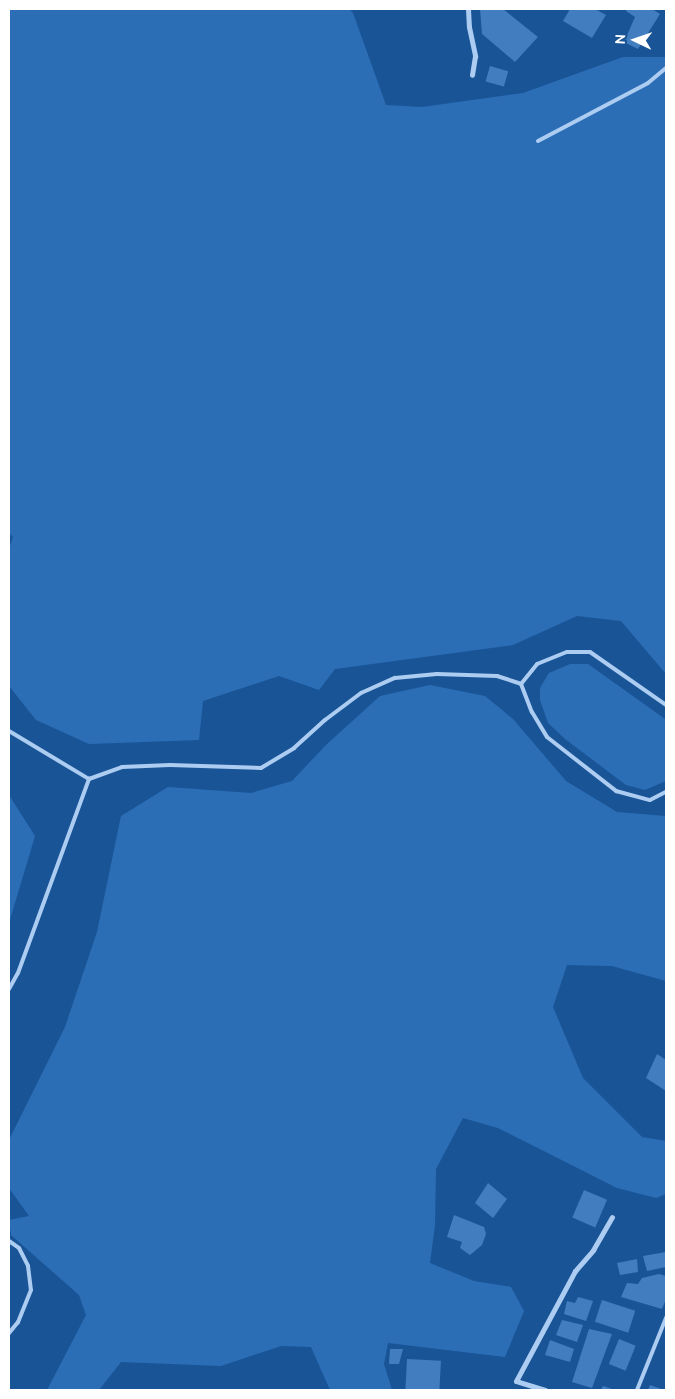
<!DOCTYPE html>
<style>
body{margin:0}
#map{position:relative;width:675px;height:1399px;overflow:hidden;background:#195497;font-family:Ubuntu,sans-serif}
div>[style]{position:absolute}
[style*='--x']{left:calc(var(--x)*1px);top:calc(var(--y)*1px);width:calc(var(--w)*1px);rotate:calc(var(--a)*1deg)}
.green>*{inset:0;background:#2c6eb6}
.building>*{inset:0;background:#427dbf;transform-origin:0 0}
.service>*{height:4px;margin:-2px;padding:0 2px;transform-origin:2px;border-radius:2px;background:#accdf1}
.minor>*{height:5px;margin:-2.5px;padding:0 2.5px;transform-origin:2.5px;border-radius:2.5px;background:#accdf1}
span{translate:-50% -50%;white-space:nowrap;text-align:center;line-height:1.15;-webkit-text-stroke:4px #195497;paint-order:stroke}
.frame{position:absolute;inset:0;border:10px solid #fff;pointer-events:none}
.north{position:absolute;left:610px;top:15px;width:50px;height:50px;-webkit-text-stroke:4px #195497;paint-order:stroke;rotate:273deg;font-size:14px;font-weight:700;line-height:20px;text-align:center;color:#fff}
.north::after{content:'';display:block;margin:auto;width:18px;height:22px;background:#fff;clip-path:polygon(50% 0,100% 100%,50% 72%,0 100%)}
</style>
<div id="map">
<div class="green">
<i style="clip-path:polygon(9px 9px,349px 9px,353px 13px,386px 105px,422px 107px,523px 93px,623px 57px,666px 57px,666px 674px,621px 621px,577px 616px,513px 645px,335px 669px,319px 690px,279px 676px,203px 701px,199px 740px,89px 744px,36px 720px,9px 686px,9px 549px,13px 537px,9px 533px)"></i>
<i style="clip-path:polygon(570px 664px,588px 664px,665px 719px,666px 781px,645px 790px,626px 785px,565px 739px,548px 723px,540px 700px,540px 688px,549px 673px)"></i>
<i style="clip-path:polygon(430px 685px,485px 696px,513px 719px,566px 781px,617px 812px,666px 816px,666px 981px,612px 966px,567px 965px,553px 1007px,583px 1078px,642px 1137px,666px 1141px,666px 1194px,656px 1198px,617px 1188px,498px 1128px,463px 1118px,436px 1169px,435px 1225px,430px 1263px,474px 1281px,511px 1287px,524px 1311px,505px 1357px,388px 1343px,384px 1364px,392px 1390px,330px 1390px,311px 1347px,281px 1346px,221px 1366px,121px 1362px,99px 1390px,47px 1390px,86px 1315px,79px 1295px,11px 1235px,9px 1220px,29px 1216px,9px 1188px,9px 1140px,65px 1027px,97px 932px,121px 816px,168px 787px,251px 793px,292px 781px,326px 745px,380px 696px)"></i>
<i style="clip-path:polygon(9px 795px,35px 836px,9px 923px)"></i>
</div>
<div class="building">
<i style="clip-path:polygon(480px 9px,503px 9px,538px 37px,515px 62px,482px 34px)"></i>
<i style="clip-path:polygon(570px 9px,595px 9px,606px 15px,592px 38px,563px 21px)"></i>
<i style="clip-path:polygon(627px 9px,652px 9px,660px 14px,638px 49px,624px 42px,635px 17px,626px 11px)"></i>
<i style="left:490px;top:66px;width:19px;height:16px;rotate:16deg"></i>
<i style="clip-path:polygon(657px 1054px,666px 1060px,666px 1091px,646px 1078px)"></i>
<i style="clip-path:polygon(488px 1183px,507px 1199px,493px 1218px,475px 1203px)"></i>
<i style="left:584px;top:1190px;width:25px;height:30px;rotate:23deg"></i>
<i style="clip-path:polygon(454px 1215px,484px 1227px,486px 1234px,482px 1245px,470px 1255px,460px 1248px,462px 1242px,447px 1237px)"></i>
<i style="clip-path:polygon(666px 1252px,666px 1267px,647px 1271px,643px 1256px)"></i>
<i style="clip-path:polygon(637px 1259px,638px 1272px,620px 1275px,617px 1263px)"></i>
<i style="clip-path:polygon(659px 1274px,666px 1276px,666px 1299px,662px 1309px,621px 1297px,627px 1283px,638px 1284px,642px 1278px)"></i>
<i style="clip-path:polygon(578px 1297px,593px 1301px,586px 1321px,564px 1314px,567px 1301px,575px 1303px)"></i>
<i style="left:602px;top:1300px;width:35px;height:23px;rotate:18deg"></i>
<i style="clip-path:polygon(562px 1320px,583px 1325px,577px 1342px,556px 1335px)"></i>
<i style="clip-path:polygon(589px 1329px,612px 1334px,592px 1388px,572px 1382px)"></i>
<i style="left:619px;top:1339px;width:18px;height:27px;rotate:22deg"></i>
<i style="clip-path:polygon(550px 1340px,574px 1349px,570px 1362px,545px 1355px)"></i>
<i style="clip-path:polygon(390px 1349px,403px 1349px,399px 1364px,389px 1364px)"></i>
<i style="left:407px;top:1359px;width:34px;height:31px;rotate:3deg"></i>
<i style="clip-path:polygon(650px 1385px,664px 1390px,648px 1390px)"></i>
<i style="clip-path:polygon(603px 1386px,615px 1390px,601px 1390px)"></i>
</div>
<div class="service">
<i style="--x:538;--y:141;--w:124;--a:-27.8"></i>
<i style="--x:648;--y:83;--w:23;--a:-40"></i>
<i style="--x:521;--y:684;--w:30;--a:69"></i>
<i style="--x:532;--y:712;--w:29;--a:59"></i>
<i style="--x:547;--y:737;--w:88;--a:38"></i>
<i style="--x:616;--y:791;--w:35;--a:15"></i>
<i style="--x:650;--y:800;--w:18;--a:-27"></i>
<i style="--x:521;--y:684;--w:26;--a:-51"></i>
<i style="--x:537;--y:664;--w:32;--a:-22"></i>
<i style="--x:567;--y:652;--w:23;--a:0"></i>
<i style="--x:590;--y:652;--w:93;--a:34.9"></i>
<i style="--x:9;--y:731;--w:93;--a:31"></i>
<i style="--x:9;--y:989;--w:18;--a:-61"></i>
<i style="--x:18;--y:973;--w:207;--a:-69.9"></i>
<i style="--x:89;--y:779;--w:35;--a:-20"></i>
<i style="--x:122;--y:767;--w:48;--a:-2.4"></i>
<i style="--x:170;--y:765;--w:91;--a:1.9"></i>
<i style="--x:261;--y:768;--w:39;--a:-31"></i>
<i style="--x:294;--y:748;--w:42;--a:-42.1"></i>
<i style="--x:325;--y:720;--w:45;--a:-36.9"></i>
<i style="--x:361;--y:693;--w:37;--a:-24"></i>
<i style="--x:395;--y:678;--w:42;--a:-5.4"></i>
<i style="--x:437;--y:674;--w:60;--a:1.9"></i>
<i style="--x:497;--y:676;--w:25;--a:18"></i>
<i style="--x:9;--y:1241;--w:12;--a:35"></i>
<i style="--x:19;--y:1248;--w:20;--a:63"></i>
<i style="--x:28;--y:1266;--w:24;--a:83"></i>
<i style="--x:31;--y:1290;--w:35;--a:112"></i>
<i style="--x:18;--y:1322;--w:14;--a:129"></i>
<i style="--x:637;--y:1390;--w:78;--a:-68.1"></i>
</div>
<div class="minor">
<i style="--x:468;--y:9;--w:18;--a:87"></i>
<i style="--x:469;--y:27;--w:30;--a:78"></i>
<i style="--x:475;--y:56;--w:19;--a:99"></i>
<i style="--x:545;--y:1390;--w:30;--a:-163"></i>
<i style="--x:516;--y:1381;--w:125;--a:-61.8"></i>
<i style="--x:575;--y:1271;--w:28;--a:-49"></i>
<i style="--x:593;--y:1250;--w:38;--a:-60"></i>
</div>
<div class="frame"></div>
<div class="north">N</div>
</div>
